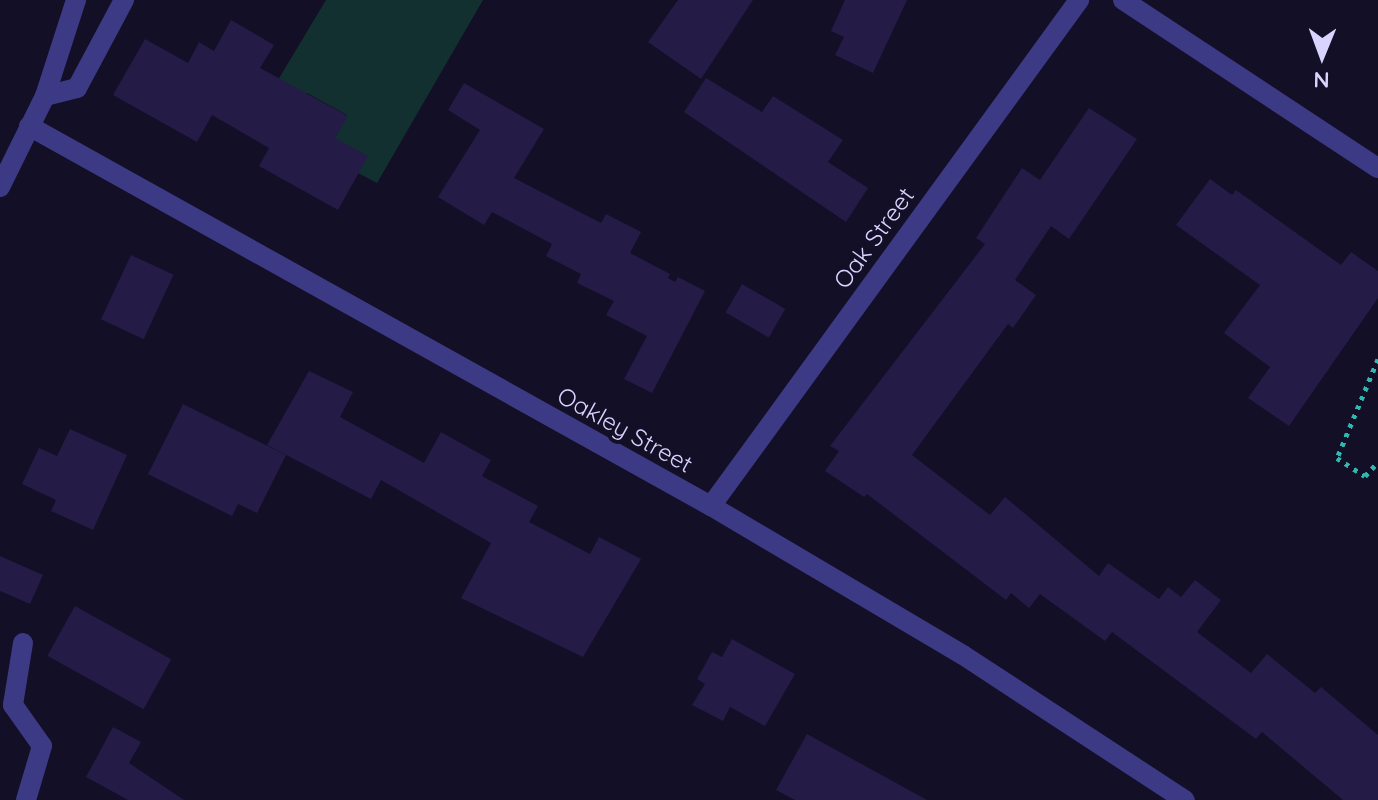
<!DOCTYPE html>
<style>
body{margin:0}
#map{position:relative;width:1378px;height:800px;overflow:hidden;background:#130f26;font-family:Quicksand,sans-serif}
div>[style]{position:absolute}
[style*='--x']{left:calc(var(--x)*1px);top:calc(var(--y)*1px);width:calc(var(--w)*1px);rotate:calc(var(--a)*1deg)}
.green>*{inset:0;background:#12302f}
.building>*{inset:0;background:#241b47;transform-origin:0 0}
.path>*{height:5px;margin-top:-2.5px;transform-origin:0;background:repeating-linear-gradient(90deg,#2fb8b0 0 4px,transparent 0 10px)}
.minor>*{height:20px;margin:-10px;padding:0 10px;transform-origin:10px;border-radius:10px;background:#3d3a85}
span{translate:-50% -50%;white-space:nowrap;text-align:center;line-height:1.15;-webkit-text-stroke:8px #130f26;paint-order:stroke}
.street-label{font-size:24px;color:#d9d4ff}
.north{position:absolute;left:1282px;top:16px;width:80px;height:80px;-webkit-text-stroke:6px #130f26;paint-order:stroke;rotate:181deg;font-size:22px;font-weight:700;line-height:32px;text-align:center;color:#d9d4ff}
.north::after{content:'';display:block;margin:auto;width:28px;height:36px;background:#d9d4ff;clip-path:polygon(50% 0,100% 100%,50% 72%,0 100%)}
</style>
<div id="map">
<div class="green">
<i style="clip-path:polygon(326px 0,483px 0,377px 183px,358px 173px,335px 138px,347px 115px,307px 93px,248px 130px)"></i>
</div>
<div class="building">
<i style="clip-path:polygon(678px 0,753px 0,701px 79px,648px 42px)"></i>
<i style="clip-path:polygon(845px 0,907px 0,873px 73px,835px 55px,844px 37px,831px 31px)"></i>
<i style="clip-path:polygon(231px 20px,274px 45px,260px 68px,348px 116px,335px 138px,368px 156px,338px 210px,259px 166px,269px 148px,212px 115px,197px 142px,113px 95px,145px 39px,188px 63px,199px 42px,214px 51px)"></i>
<i style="clip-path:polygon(706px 78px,762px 112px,773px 96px,843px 140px,828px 162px,868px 188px,846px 222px,684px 112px)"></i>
<i style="clip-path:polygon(464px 83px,544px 129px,514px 178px,601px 223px,606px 214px,641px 232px,630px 253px,670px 274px,668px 278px,675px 282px,678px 277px,705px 291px,652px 393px,624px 379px,647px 336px,606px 315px,614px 301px,577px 283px,581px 274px,546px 256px,552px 244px,492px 212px,484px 225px,438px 197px,480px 130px,448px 110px)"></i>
<i style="clip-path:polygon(1089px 108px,1137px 139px,1069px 239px,1051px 226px,1015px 280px,1036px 295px,1013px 328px,1008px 324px,912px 455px,990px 515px,1005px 497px,1099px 576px,1108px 563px,1159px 599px,1168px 587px,1181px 597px,1195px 580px,1221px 600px,1197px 632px,1251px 673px,1267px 654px,1315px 693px,1321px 687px,1378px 735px,1378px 800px,1343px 800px,1262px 732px,1256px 739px,1112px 632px,1105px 641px,1040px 594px,1029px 608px,1011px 593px,1006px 600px,867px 494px,864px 497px,825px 471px,839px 451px,830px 446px,985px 244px,976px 238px,1022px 168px,1040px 180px)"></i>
<i style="clip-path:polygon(1210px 179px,1232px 195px,1236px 190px,1341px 265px,1351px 252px,1378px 271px,1378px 298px,1289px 426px,1248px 398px,1270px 367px,1224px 333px,1260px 285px,1176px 225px)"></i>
<i style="left:131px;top:255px;width:47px;height:71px;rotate:25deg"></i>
<i style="left:742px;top:284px;width:50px;height:33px;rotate:30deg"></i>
<i style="clip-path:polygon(309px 371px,353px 392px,340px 417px,424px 463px,441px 432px,491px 460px,482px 476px,538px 506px,529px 522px,590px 554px,599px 537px,641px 559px,583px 657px,461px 598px,491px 543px,381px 480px,371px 499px,267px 445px)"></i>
<i style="clip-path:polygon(183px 404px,286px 455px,257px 513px,238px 504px,232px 516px,148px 474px)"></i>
<i style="clip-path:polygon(70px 429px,127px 455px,93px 530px,51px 511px,56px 500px,22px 484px,39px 448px,57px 456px)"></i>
<i style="clip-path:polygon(0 556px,43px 575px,30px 604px,0 591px)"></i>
<i style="left:75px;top:606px;width:110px;height:57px;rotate:29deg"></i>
<i style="clip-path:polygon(732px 639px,795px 674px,765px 726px,730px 707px,723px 721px,692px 705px,705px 684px,697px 679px,712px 652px,722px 657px)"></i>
<i style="clip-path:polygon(113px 727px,141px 742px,129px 763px,184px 800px,128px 800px,86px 777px)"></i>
<i style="clip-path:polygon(807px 734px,927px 800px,795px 800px,776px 790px)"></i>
</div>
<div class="path">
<i style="--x:1378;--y:359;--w:107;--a:112.5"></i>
<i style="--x:1337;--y:458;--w:33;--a:33"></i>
<i style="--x:1365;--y:476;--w:19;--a:-47"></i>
</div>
<div class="minor">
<i style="--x:1123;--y:0;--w:305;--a:33.4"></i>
<i style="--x:45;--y:96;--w:33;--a:-14"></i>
<i style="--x:77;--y:88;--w:100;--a:-61.9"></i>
<i style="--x:29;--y:126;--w:781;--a:29.13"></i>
<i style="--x:711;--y:506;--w:293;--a:30.6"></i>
<i style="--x:963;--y:655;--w:265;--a:33.2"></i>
<i style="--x:0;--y:187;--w:102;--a:-63.7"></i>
<i style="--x:45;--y:96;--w:101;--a:-72.1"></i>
<i style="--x:711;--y:506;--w:626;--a:-53.97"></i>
<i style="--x:23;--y:643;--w:63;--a:99.2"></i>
<i style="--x:13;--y:705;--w:50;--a:54.7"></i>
<i style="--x:42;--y:746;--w:56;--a:106.5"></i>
</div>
<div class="street-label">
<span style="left:874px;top:238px;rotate:-54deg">Oak Street</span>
<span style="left:625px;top:430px;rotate:29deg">Oakley Street</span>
</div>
<div class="north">N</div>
</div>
